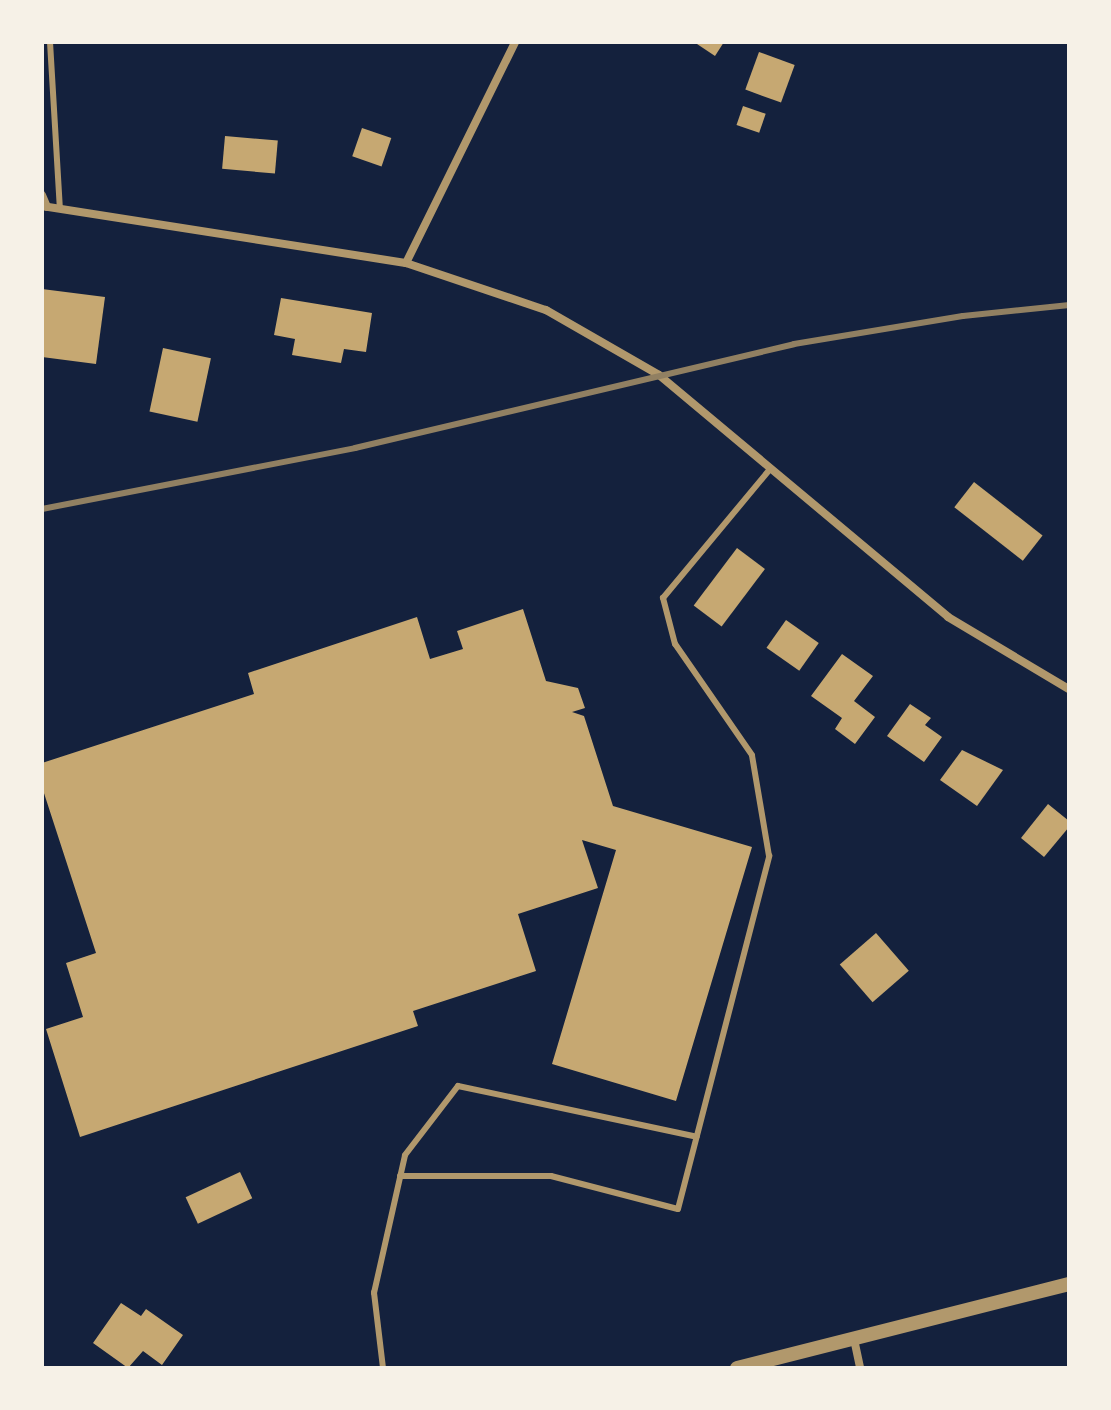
<!DOCTYPE html>
<style>
body{margin:0}
#map{position:relative;width:1111px;height:1410px;overflow:hidden;background:#14213d;font-family:"PT Serif",serif}
div>[style]{position:absolute}
[style*='--x']{left:calc(var(--x)*1px);top:calc(var(--y)*1px);width:calc(var(--w)*1px);rotate:calc(var(--a)*1deg)}
.building>*{inset:0;background:#c6a872;transform-origin:0 0}
.service>*{height:6px;margin:-3px;padding:0 3px;transform-origin:3px;border-radius:3px;background:#b1986c}
.minor>*{height:8px;margin:-4px;padding:0 4px;transform-origin:4px;border-radius:4px;background:#b1986c}
.tertiary>*{height:14px;margin:-7px;padding:0 7px;transform-origin:7px;border-radius:7px;background:#b1986c}
.rail>*{height:6px;margin:-3px;padding:0 3px;transform-origin:3px;border-radius:3px;background:#918062}
span{translate:-50% -50%;white-space:nowrap;text-align:center;line-height:1.15;-webkit-text-stroke:6px #f6f1e7;paint-order:stroke}
.frame{position:absolute;inset:0;border:44px solid #f6f1e7;pointer-events:none}
</style>
<div id="map">
<div class="building">
<i style="clip-path:polygon(694px 42px,724px 42px,715px 56px)"></i>
<i style="left:759px;top:52px;width:38px;height:40px;rotate:20deg"></i>
<i style="left:743px;top:106px;width:24px;height:20px;rotate:19deg"></i>
<i style="left:362px;top:128px;width:31px;height:30px;rotate:19deg"></i>
<i style="left:225px;top:136px;width:53px;height:33px;rotate:5deg"></i>
<i style="clip-path:polygon(42px 289px,105px 297px,96px 364px,42px 357px)"></i>
<i style="clip-path:polygon(281px 298px,372px 313px,366px 352px,344px 349px,341px 363px,292px 355px,295px 339px,274px 335px)"></i>
<i style="left:163px;top:348px;width:49px;height:65px;rotate:12deg"></i>
<i style="left:974px;top:482px;width:87px;height:32px;rotate:38deg"></i>
<i style="left:737px;top:548px;width:35px;height:72px;rotate:37deg"></i>
<i style="clip-path:polygon(523px 609px,546px 681px,578px 688px,585px 708px,572px 712px,584px 716px,613px 806px,752px 847px,676px 1101px,552px 1064px,616px 850px,582px 840px,598px 888px,518px 914px,536px 971px,413px 1011px,418px 1026px,80px 1137px,46px 1029px,83px 1017px,66px 963px,96px 953px,42px 787px,42px 763px,254px 694px,248px 673px,417px 617px,430px 659px,463px 649px,457px 631px)"></i>
<i style="left:786px;top:620px;width:40px;height:34px;rotate:35deg"></i>
<i style="clip-path:polygon(842px 654px,873px 676px,854px 701px,875px 717px,855px 744px,835px 729px,842px 718px,811px 696px)"></i>
<i style="clip-path:polygon(910px 704px,931px 718px,925px 725px,942px 737px,924px 762px,887px 736px)"></i>
<i style="clip-path:polygon(962px 750px,1003px 770px,977px 806px,940px 780px)"></i>
<i style="clip-path:polygon(1048px 804px,1069px 821px,1069px 827px,1044px 857px,1021px 838px)"></i>
<i style="left:876px;top:933px;width:50px;height:48px;rotate:49deg"></i>
<i style="left:240px;top:1172px;width:29px;height:60px;rotate:65deg"></i>
<i style="clip-path:polygon(121px 1303px,141px 1316px,146px 1309px,183px 1335px,162px 1365px,143px 1351px,128px 1368px,93px 1343px)"></i>
</div>
<div class="service">
<i style="--x:50;--y:42;--w:167;--a:86.6"></i>
<i style="--x:400;--y:1176;--w:151;--a:0"></i>
<i style="--x:551;--y:1176;--w:131;--a:14.6"></i>
<i style="--x:678;--y:1209;--w:365;--a:-75.5"></i>
<i style="--x:769;--y:856;--w:102;--a:-99.6"></i>
<i style="--x:752;--y:755;--w:135;--a:-124.7"></i>
<i style="--x:675;--y:644;--w:48;--a:-104.6"></i>
<i style="--x:663;--y:598;--w:168;--a:-50.3"></i>
<i style="--x:383;--y:1368;--w:76;--a:-96.8"></i>
<i style="--x:374;--y:1293;--w:141;--a:-77.3"></i>
<i style="--x:405;--y:1155;--w:87;--a:-52.5"></i>
<i style="--x:458;--y:1086;--w:244;--a:12"></i>
</div>
<div class="minor">
<i style="--x:42;--y:195;--w:13;--a:67"></i>
<i style="--x:42;--y:206;--w:368;--a:8.9"></i>
<i style="--x:406;--y:263;--w:148;--a:18.6"></i>
<i style="--x:546;--y:310;--w:130;--a:29.9"></i>
<i style="--x:659;--y:375;--w:377;--a:39.9"></i>
<i style="--x:948;--y:617;--w:141;--a:30.8"></i>
<i style="--x:406;--y:263;--w:246;--a:-63.7"></i>
<i style="--x:854;--y:1339;--w:30;--a:78"></i>
</div>
<div class="tertiary">
<i style="--x:737;--y:1368;--w:342;--a:-14.2"></i>
</div>
<div class="rail">
<i style="--x:42;--y:509;--w:319;--a:-11"></i>
<i style="--x:355;--y:448;--w:451;--a:-13.3"></i>
<i style="--x:794;--y:344;--w:171;--a:-9.4"></i>
<i style="--x:963;--y:316;--w:107;--a:-5.9"></i>
</div>
<div class="frame"></div>
</div>
